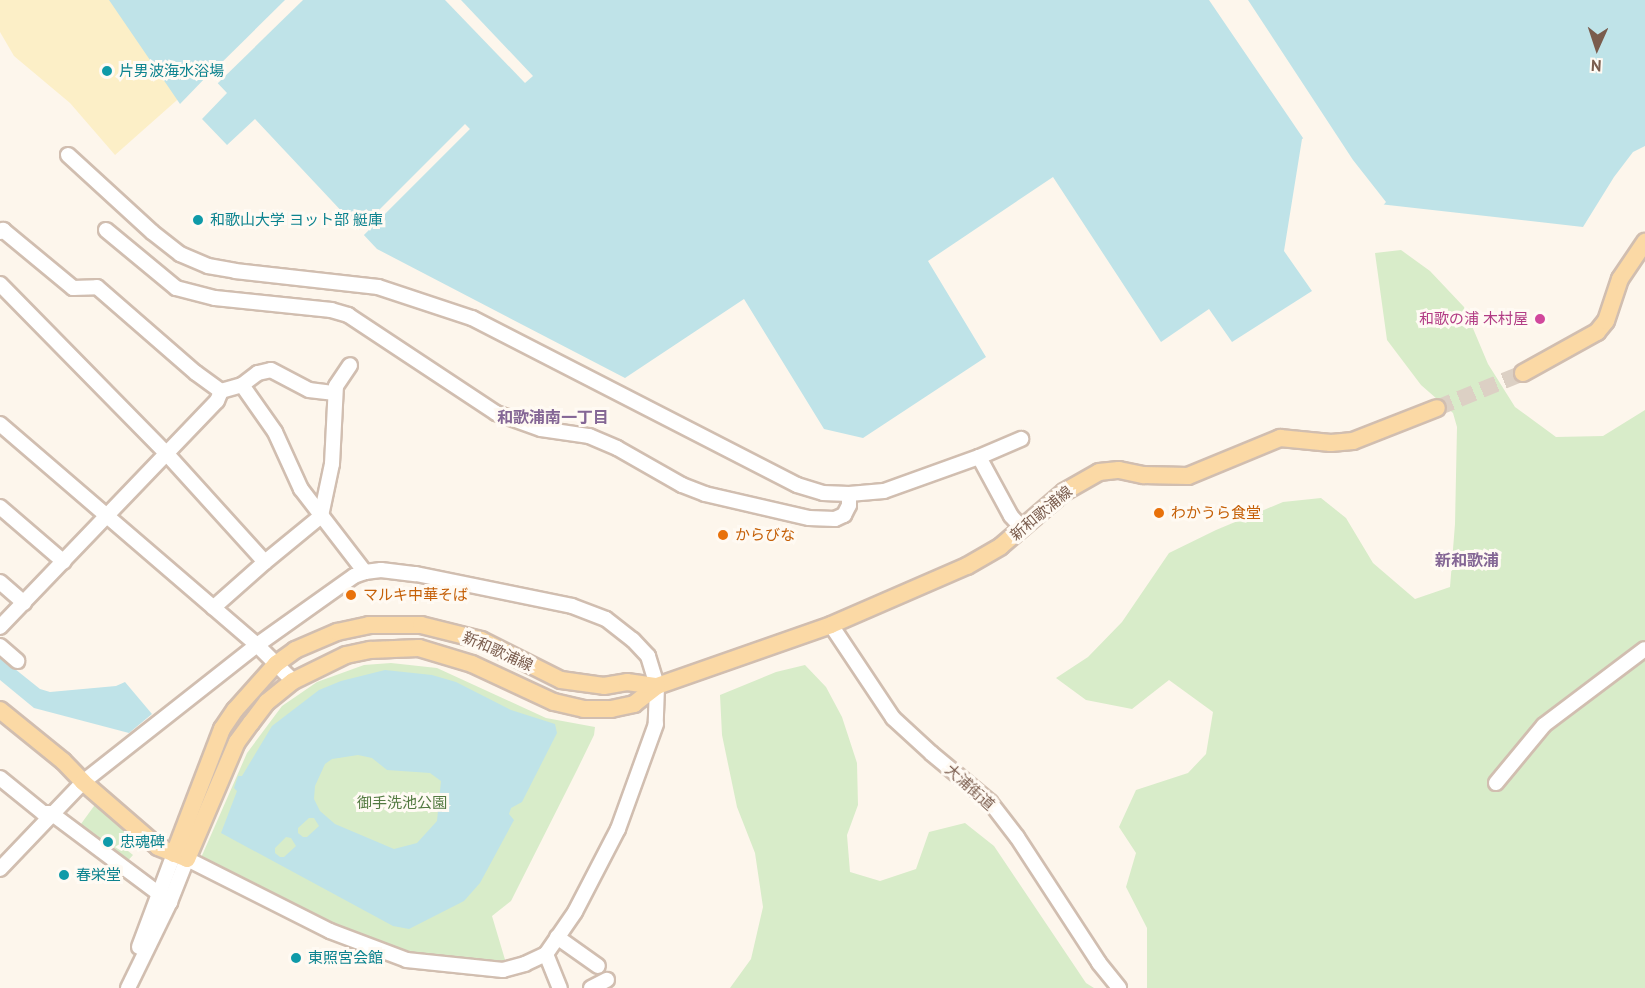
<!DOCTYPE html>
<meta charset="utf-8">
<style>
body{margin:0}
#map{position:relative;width:1645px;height:988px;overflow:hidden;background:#fdf6ec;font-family:"PT Sans","Noto Sans JP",sans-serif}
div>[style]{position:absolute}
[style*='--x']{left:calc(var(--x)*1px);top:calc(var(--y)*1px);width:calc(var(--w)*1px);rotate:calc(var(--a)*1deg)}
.green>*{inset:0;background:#d8ecc9}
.sand>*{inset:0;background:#fcefc7}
.water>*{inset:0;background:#bfe3e8}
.pier>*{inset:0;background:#fdf6ec;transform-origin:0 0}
.major-tunnel>*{height:16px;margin-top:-8px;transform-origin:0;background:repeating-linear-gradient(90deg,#dcd0c4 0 16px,transparent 0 24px)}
.roads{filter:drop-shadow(2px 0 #d1beb0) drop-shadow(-2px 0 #d1beb0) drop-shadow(0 2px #d1beb0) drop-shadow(0 -2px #d1beb0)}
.minor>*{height:14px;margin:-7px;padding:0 7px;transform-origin:7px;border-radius:7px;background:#fff}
.major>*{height:16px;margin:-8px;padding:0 8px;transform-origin:8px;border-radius:8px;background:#fbd9a5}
.dots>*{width:16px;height:16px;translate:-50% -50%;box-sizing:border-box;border:3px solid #fffaf3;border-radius:50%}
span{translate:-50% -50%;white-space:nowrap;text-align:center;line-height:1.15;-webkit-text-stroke:6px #fffaf3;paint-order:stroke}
.culture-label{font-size:15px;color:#0d838f}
.left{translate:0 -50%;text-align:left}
.hotel-label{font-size:15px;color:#b23c85}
.right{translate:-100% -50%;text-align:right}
.street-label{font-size:15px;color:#7a5c4d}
.food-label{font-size:15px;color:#c56008}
.park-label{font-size:15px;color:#537a41}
.neighbourhood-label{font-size:16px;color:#846695;font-weight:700}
.north{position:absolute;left:1567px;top:18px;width:60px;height:60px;-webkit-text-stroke:4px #fffaf3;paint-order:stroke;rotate:183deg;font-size:16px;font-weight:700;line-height:24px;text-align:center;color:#7a5c4d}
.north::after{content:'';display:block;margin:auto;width:21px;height:27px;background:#7a5c4d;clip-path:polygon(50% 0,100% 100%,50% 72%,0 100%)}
</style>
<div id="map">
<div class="green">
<i style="clip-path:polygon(1401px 250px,1430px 271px,1464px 307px,1488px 364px,1515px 407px,1556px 437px,1603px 436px,1645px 410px,1645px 988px,1147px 988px,1147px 928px,1126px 887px,1136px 853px,1119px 827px,1136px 790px,1188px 773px,1206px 754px,1213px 712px,1169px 680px,1132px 709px,1086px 700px,1056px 678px,1088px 657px,1122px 622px,1169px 553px,1216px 530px,1283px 502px,1321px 498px,1346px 518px,1373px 563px,1415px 599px,1450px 587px,1455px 524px,1457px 427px,1453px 413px,1421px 385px,1387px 340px,1375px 253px)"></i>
<i style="clip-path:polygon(391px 663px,437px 668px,546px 718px,595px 727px,594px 735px,577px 770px,511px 901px,492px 916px,506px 963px,416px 958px,381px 947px,200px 860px,247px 753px,282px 706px,317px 682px,364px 665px)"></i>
<i style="clip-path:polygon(805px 665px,826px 687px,842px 717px,857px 763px,858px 805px,847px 835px,850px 872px,880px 881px,916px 869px,929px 832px,965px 823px,994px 846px,1086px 983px,1094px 988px,730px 988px,751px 959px,763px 907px,755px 853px,737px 807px,722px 735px,720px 695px,776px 672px)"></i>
<i style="clip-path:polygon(97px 802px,138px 839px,128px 851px,133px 855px,124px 865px,78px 828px)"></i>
</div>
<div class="sand">
<i style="clip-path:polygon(0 0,134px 0,194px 85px,115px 155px,70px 103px,14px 56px,0 32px)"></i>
</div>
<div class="water">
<i style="clip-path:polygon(109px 0,1645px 0,1645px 146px,1633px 152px,1614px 177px,1583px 227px,1379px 204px,1327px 122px,1302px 139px,1284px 251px,1312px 291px,1232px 342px,1209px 309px,1161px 342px,1053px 177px,928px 261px,986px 357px,863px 438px,824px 429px,744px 299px,625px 378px,377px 249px,255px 119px,227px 145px,202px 119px,227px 93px,209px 74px,180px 104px)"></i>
<i style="clip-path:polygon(0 657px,40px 689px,50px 692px,116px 686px,125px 682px,152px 714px,129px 733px,34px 708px,0 680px)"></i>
<i style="clip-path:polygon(evenodd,385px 670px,432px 675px,456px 682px,511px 710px,555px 724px,557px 733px,522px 802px,511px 808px,509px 814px,514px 820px,480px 883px,464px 901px,409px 929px,393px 926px,221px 833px,237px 791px,234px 788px,238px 776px,242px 776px,272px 726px,319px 690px,341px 681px,385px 670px,358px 755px,372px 758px,387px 770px,430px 773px,441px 781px,437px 821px,417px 843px,394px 849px,335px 824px,320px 811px,314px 799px,315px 786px,325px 764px,332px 759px,358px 755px,385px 670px,309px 818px,314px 818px,319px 826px,307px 837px,303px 837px,298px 833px,298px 828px,309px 818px,385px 670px,286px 837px,291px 838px,296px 846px,284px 857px,280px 857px,275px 853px,275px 848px,286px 837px)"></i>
</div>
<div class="pier">
<i style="clip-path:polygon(285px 0,303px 0,217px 84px,206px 78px)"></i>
<i style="clip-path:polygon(445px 0,461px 0,533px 76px,525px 83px)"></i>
<i style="clip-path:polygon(1209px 0,1248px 0,1353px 160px,1386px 202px,1381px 208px,1377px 206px,1326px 126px,1305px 141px)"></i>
<i style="left:465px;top:124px;width:7px;height:151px;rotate:45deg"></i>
</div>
<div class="major-tunnel">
<i style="--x:1437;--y:408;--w:93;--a:-22.1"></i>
</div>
<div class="roads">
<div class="minor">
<i style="--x:68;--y:155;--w:114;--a:42.5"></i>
<i style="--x:152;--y:232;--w:36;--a:38"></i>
<i style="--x:180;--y:254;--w:30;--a:23"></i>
<i style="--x:208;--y:266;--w:27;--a:10"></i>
<i style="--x:235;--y:271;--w:144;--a:6.4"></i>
<i style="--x:378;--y:287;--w:99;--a:18.3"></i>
<i style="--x:472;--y:318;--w:365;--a:27.2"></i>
<i style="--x:797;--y:485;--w:27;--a:17"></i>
<i style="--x:823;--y:493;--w:26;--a:2"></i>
<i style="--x:849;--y:494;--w:35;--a:-5"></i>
<i style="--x:884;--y:491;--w:101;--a:-19.7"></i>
<i style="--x:979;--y:457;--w:46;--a:-23.2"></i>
<i style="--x:106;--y:230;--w:91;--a:39.6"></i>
<i style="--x:176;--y:288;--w:40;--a:14.4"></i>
<i style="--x:215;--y:298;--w:117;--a:5.9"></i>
<i style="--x:331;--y:310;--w:18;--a:16"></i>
<i style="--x:348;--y:315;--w:178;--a:33.5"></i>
<i style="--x:496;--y:413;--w:48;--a:19.6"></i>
<i style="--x:541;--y:429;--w:49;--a:8.3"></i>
<i style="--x:589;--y:436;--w:30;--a:23"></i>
<i style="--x:617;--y:448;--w:75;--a:29.6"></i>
<i style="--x:682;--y:485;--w:25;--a:21"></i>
<i style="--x:705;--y:494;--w:107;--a:13"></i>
<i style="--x:809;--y:518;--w:26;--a:2"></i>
<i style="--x:835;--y:519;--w:10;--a:-24"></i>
<i style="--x:844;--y:515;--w:11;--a:-63"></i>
<i style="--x:849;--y:505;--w:11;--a:-90"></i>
<i style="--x:0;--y:232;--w:4;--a:-34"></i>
<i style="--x:3;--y:230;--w:91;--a:39.6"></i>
<i style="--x:73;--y:288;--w:24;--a:-2"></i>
<i style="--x:97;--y:287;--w:131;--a:41"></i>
<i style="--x:196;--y:373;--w:31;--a:36"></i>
<i style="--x:0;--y:284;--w:237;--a:45.5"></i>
<i style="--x:166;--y:453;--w:147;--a:47.8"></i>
<i style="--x:265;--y:562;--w:69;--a:138.5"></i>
<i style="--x:242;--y:385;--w:20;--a:-37"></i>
<i style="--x:258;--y:373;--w:13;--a:-13"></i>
<i style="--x:271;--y:370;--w:43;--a:27.8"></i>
<i style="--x:309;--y:390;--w:26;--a:7"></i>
<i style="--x:0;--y:424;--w:339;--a:40.7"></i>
<i style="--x:257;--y:645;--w:51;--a:45"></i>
<i style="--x:979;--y:457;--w:67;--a:61.5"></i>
<i style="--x:1011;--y:516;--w:16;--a:47"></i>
<i style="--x:0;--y:507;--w:84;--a:40.7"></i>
<i style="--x:265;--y:562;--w:72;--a:-39.4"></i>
<i style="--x:321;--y:516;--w:53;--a:-78.1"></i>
<i style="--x:332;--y:464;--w:78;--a:-87.1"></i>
<i style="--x:336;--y:386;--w:25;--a:-56"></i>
<i style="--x:0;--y:582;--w:32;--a:41"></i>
<i style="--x:831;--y:625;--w:112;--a:56.3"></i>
<i style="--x:893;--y:718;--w:52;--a:42.6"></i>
<i style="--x:931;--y:753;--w:77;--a:39.7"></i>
<i style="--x:990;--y:802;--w:44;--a:52.4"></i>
<i style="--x:1017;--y:837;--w:150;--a:56.9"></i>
<i style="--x:1099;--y:963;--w:32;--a:51"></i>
<i style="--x:0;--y:627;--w:313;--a:-46.2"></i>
<i style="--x:217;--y:401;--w:11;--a:-68"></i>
<i style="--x:221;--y:391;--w:22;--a:-16"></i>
<i style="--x:242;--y:385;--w:57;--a:54.9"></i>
<i style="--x:275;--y:432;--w:63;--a:65.5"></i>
<i style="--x:301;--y:489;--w:105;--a:52.4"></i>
<i style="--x:0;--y:646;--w:23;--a:41"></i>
<i style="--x:0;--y:778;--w:55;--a:39.1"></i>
<i style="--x:43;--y:813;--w:8;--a:0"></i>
<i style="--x:51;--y:813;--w:149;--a:36.8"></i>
<i style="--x:1496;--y:783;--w:75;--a:-50.4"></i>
<i style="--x:1544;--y:725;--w:126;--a:-37"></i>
<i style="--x:0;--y:869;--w:120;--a:-46.3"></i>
<i style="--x:83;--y:782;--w:221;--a:-38.2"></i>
<i style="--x:257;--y:645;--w:119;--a:-35.4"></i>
<i style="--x:354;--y:576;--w:12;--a:-20"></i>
<i style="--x:365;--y:572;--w:16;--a:-7"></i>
<i style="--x:381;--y:570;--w:35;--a:7"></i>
<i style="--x:416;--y:574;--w:159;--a:11.6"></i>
<i style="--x:572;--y:606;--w:36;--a:21"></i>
<i style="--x:606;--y:619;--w:34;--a:38"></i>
<i style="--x:633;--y:640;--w:22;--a:47"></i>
<i style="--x:648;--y:656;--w:31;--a:73"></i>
<i style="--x:657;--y:686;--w:38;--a:92"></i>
<i style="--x:656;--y:724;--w:112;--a:109.9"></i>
<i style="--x:618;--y:829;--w:93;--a:117.4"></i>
<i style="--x:575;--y:912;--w:51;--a:124.6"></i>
<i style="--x:546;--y:954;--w:23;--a:155"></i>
<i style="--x:525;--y:964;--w:23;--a:165"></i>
<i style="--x:503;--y:970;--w:97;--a:-174.1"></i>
<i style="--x:407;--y:960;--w:82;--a:-159.4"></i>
<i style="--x:330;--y:931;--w:160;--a:-153.3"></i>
<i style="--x:187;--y:859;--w:46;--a:111.6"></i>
<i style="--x:170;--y:902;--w:96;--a:116"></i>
<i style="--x:557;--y:937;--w:50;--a:35.3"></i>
<i style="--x:139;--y:947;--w:99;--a:-69.4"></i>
<i style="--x:546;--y:954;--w:37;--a:68"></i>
<i style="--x:591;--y:988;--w:18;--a:-27"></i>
</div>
<div class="major">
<i style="--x:1523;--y:373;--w:85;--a:-29"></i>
<i style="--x:1597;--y:332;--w:14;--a:-51"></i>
<i style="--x:1606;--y:321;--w:44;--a:-71.6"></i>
<i style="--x:1620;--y:279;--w:45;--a:-56"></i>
<i style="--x:0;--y:710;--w:81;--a:39"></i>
<i style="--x:63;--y:761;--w:29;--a:46"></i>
<i style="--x:83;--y:782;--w:99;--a:40.9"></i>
<i style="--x:158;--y:847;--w:31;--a:22"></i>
<i style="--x:187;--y:859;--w:127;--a:-66.9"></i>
<i style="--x:237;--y:742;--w:24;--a:-54"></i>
<i style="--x:251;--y:723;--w:26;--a:-53"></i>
<i style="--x:267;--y:702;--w:33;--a:-39"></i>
<i style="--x:293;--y:681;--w:59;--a:-26.1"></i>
<i style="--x:346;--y:655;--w:25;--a:-12"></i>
<i style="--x:370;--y:650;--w:49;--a:-2.3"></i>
<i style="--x:419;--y:648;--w:55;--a:16.8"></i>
<i style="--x:472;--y:664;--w:90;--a:24.9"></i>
<i style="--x:554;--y:702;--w:31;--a:13"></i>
<i style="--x:584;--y:709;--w:27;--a:0"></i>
<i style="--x:611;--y:709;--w:24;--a:-12"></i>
<i style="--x:634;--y:704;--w:29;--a:-38"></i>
<i style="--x:657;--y:686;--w:184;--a:-19.3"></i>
<i style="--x:831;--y:625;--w:148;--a:-23.5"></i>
<i style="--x:967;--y:566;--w:39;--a:-30"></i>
<i style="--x:1001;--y:546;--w:83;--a:-40.6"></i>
<i style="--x:1064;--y:492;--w:40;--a:-29.7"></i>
<i style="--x:1099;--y:472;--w:20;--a:-6"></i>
<i style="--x:1119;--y:470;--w:25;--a:12"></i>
<i style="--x:1143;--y:475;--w:45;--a:1.3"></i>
<i style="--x:1188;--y:476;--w:100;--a:-22.4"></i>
<i style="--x:1280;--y:438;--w:51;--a:5.6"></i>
<i style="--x:1331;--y:443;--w:22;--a:-5"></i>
<i style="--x:1353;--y:441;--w:90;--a:-21.4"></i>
<i style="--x:174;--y:854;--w:134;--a:-69"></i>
<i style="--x:222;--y:729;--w:23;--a:-56"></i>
<i style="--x:235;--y:710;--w:62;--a:-48.3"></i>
<i style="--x:276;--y:664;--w:24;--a:-36"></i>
<i style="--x:295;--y:650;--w:46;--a:-23.2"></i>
<i style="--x:337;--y:632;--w:33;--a:-12"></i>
<i style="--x:369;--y:625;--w:52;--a:0"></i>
<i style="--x:421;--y:625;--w:62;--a:14"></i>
<i style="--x:481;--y:640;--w:89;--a:26.6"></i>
<i style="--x:561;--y:680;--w:43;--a:7.9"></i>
<i style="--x:604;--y:686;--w:23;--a:-10"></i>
<i style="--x:627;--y:682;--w:30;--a:8"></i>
</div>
</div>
<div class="dots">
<i style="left:107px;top:71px;background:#0f9aa8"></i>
<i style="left:198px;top:220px;background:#0f9aa8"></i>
<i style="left:1540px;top:319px;background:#d1479c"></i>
<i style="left:1159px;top:513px;background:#e8710a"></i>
<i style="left:723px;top:535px;background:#e8710a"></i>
<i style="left:351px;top:595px;background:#e8710a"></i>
<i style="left:108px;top:842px;background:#0f9aa8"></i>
<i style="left:64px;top:875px;background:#0f9aa8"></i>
<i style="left:296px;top:958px;background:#0f9aa8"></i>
</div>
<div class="culture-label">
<span class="left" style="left:119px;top:71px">片男波海水浴場</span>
<span class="left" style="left:210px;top:220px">和歌山大学 ヨット部 艇庫</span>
<span class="left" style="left:120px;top:842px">忠魂碑</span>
<span class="left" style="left:76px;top:875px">春栄堂</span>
<span class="left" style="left:308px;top:958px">東照宮会館</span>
</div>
<div class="hotel-label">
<span class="right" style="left:1528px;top:319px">和歌の浦 木村屋</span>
</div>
<div class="street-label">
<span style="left:1041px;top:513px;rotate:-40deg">新和歌浦線</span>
<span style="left:498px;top:651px;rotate:24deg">新和歌浦線</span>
<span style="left:970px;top:787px;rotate:42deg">大浦街道</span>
</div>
<div class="food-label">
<span class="left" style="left:1171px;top:513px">わかうら食堂</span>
<span class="left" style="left:735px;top:535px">からびな</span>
<span class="left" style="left:363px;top:595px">マルキ中華そば</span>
</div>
<div class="park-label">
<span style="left:402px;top:803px">御手洗池公園</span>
</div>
<div class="neighbourhood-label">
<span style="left:553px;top:417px">和歌浦南一丁目</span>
<span style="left:1467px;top:560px">新和歌浦</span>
</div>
<div class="north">N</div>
</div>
